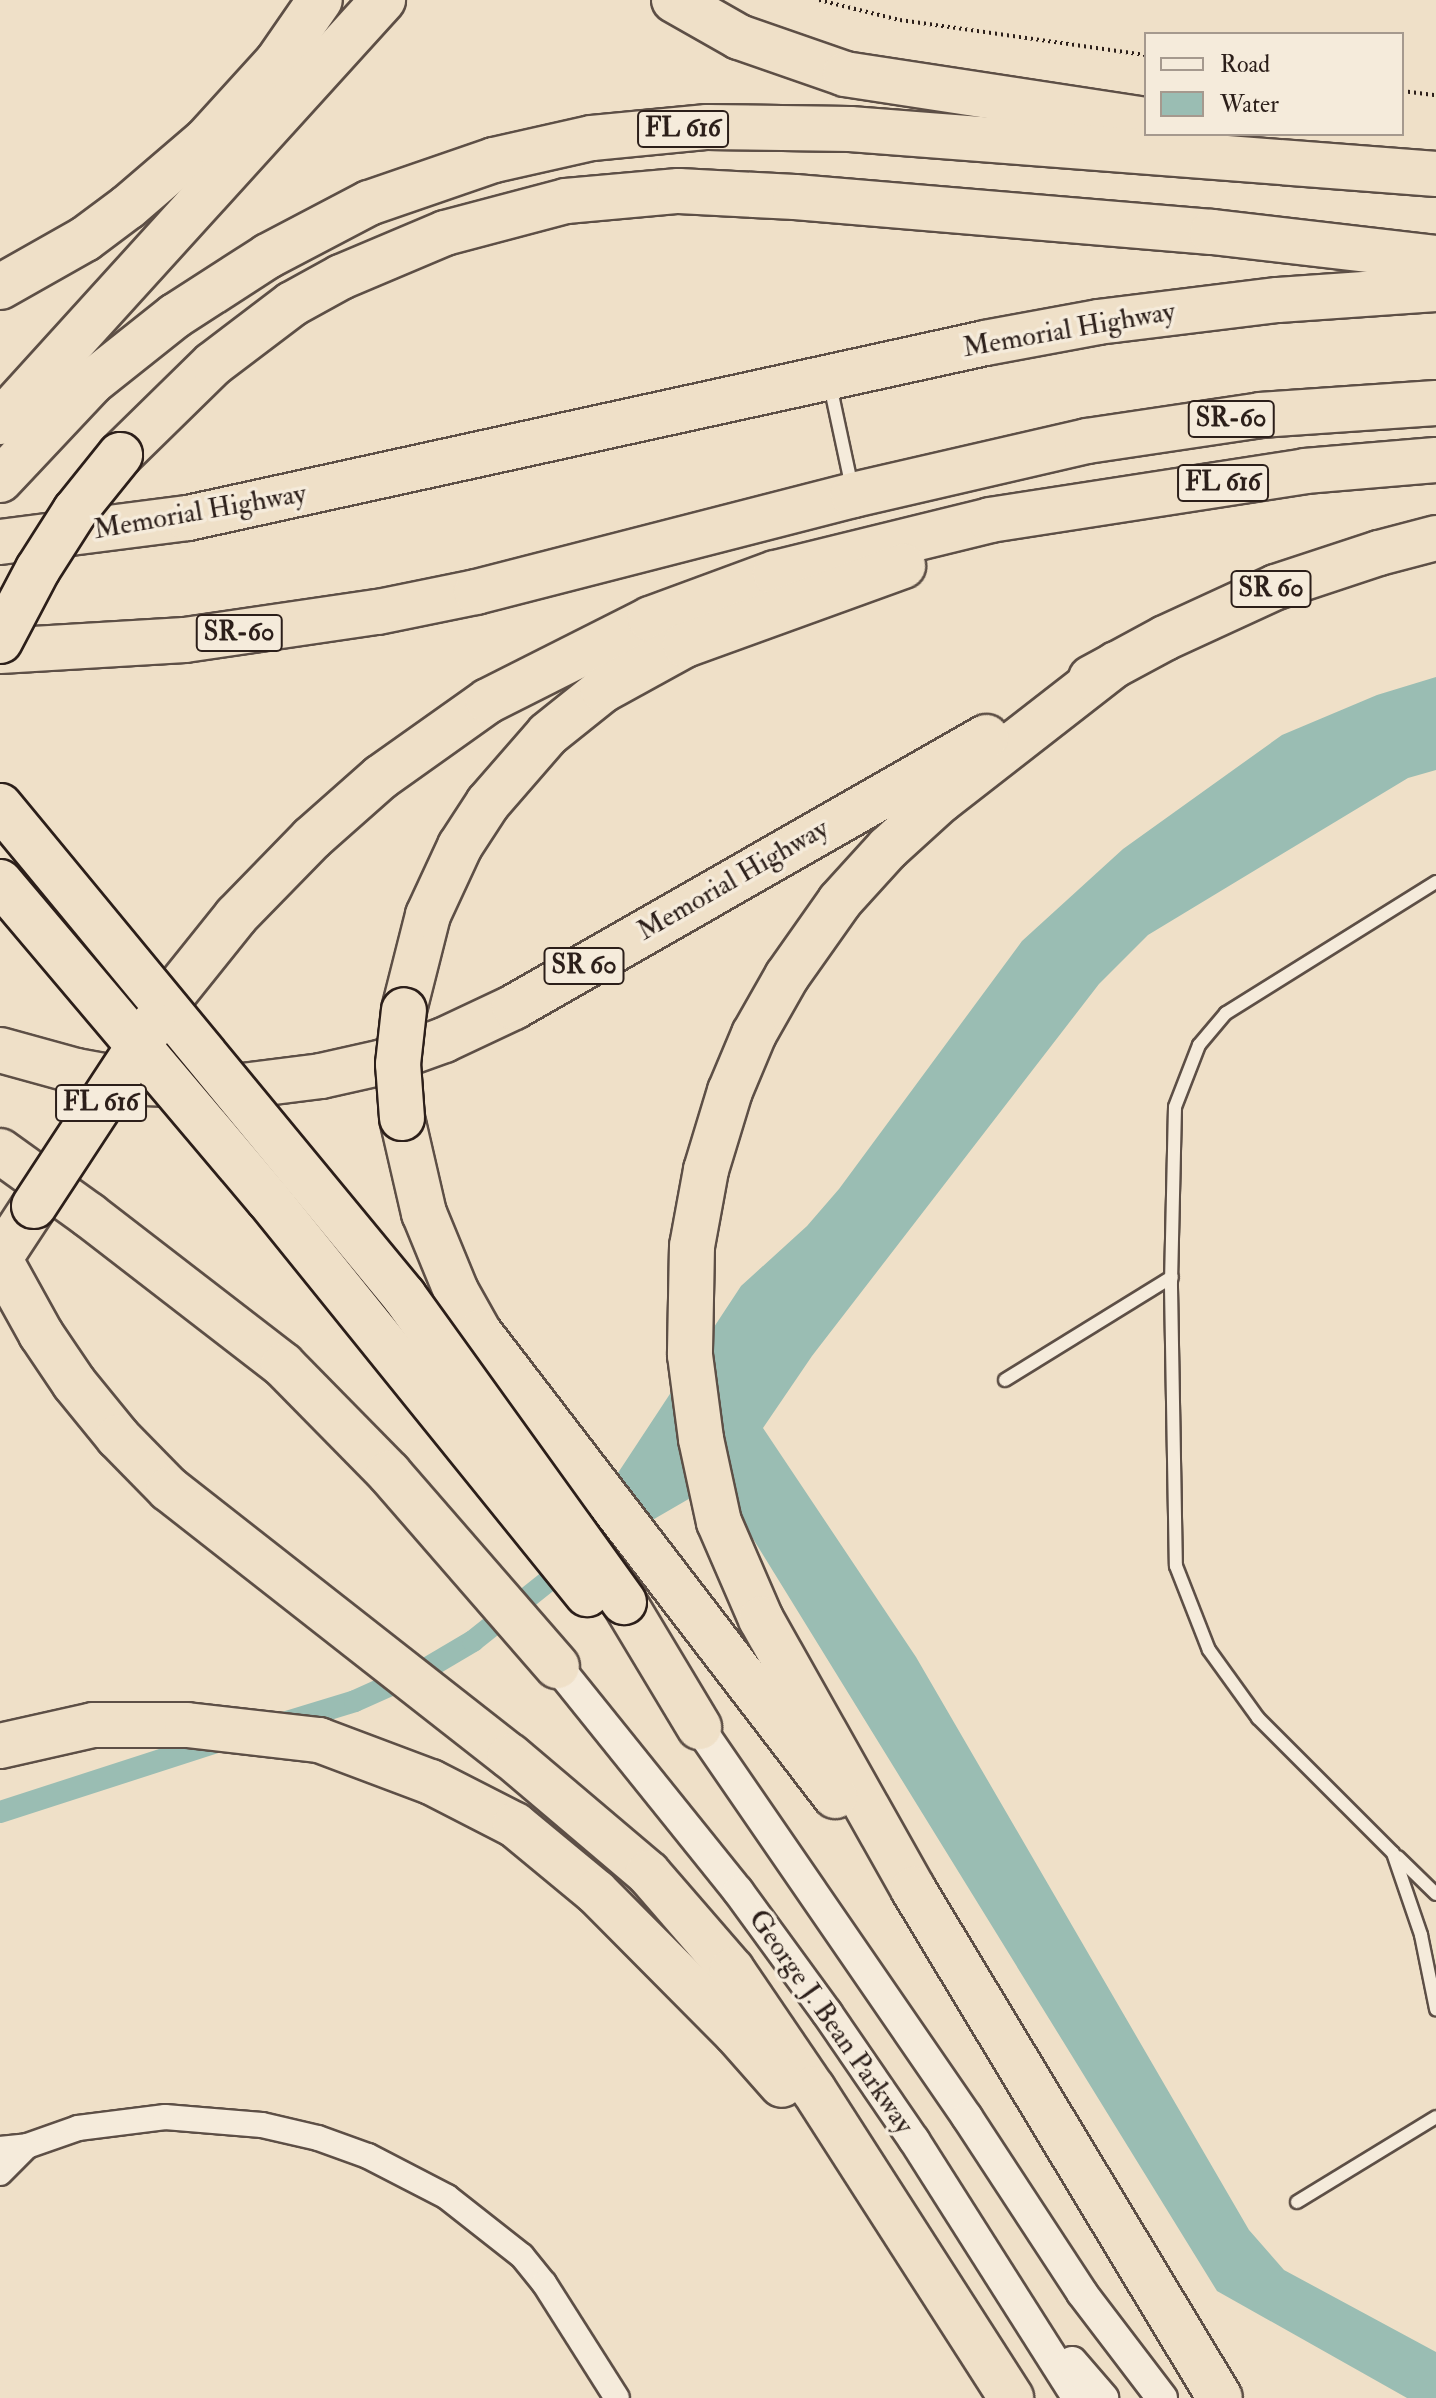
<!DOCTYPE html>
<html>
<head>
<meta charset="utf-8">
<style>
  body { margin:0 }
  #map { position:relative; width:1436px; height:2398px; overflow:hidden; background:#efe0c8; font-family:"IM FELL Double Pica",serif }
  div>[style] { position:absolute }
  .water>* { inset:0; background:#9abdb3 }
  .canal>* { height:22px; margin:-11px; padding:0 11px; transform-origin:11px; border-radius:11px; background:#9abdb3 }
  .path>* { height:4px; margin-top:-2px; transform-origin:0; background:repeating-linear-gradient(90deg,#2c1f1a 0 2px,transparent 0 6px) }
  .roads { filter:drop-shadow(2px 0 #5d4f46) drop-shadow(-2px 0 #5d4f46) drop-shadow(0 2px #5d4f46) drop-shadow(0 -2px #5d4f46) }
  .service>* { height:12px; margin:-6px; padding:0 6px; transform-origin:6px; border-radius:6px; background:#f5ebdb }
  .minor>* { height:24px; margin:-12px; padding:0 12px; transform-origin:12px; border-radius:12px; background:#f5ebdb }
  .tertiary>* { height:30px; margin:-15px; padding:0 15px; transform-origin:15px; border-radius:15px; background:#f5ebdb }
  .motorway>* { height:44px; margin:-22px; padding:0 22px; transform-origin:22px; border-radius:22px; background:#efe0c8 }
  .bridges { filter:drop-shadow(2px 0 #2c1f1a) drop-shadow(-2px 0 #2c1f1a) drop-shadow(0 2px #2c1f1a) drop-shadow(0 -2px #2c1f1a) }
  .motorway-bridge>* { height:44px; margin:-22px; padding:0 22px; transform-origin:22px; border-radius:22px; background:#efe0c8 }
  span { translate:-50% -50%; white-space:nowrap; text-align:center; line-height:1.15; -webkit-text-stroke:7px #f5ebdb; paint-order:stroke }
  .shield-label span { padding:2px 6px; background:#f5ebdb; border:2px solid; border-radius:6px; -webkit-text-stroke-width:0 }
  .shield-label { font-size:26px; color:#2c1f1a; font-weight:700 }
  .street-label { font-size:28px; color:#2c1f1a }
  .legend { position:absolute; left:1144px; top:32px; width:260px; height:104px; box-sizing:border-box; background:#f5ebdb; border:2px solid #a5998e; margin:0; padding:10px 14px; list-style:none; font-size:24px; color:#2c1f1a }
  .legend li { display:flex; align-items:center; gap:16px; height:40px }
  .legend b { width:40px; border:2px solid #a5998e }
</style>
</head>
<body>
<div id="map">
  <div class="water">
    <i style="clip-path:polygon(1436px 677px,1436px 770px,1408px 778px,1148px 935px,1099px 984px,812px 1356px,763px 1428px,916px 1657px,1249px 2230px,1284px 2270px,1436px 2352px,1436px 2398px,1407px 2398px,1217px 2291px,718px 1482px,630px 1533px,612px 1482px,741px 1286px,807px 1226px,839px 1189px,1022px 941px,1123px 849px,1282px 735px,1377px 695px)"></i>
  </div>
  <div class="canal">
    <i style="left:280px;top:1724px;width:78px;rotate:-17deg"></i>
    <i style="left:355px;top:1701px;width:76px;rotate:-24.2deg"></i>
    <i style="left:424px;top:1670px;width:57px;rotate:-30.6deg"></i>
    <i style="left:473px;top:1641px;width:127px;rotate:-38.6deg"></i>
    <i style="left:0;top:1812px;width:234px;rotate:-17.9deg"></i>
  </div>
  <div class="path">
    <i style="left:819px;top:0;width:83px;rotate:13.9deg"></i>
    <i style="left:900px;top:20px;width:248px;rotate:8.1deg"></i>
    <i style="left:1402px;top:91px;width:34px;rotate:7deg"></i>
  </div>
  <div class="roads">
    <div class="service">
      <i style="left:830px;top:385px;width:105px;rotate:77.9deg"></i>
      <i style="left:1436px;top:882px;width:248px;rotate:148deg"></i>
      <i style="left:1226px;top:1013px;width:42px;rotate:130.2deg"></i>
      <i style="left:1199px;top:1045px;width:66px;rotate:111.2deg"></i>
      <i style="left:1175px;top:1107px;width:180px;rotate:91.3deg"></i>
      <i style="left:1171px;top:1287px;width:279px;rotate:89deg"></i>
      <i style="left:1176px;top:1566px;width:90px;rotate:68.6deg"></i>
      <i style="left:1209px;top:1650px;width:84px;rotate:54.2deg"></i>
      <i style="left:1258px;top:1718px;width:191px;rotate:45deg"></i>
      <i style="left:1393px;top:1853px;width:87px;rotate:71.1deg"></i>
      <i style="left:1421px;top:1935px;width:76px;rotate:78.5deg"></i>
      <i style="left:1005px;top:1380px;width:196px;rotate:-31.7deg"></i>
      <i style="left:1398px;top:1857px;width:53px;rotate:44.2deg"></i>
      <i style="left:1297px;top:2202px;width:163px;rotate:-31.4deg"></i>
    </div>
    <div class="minor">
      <i style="left:0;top:2149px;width:27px;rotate:-6deg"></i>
      <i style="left:27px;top:2146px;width:54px;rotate:-19.4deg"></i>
      <i style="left:78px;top:2128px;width:88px;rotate:-7.2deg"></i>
      <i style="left:165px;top:2117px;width:97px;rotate:4.7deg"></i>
      <i style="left:262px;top:2125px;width:57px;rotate:13.1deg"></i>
      <i style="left:318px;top:2138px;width:53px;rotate:19.8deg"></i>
      <i style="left:368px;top:2156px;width:89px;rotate:27.4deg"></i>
      <i style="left:447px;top:2197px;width:95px;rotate:38.2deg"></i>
      <i style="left:522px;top:2256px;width:35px;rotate:51deg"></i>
      <i style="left:544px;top:2283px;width:136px;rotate:57.6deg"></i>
      <i style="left:0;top:2173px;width:38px;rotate:-45deg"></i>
    </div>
    <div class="tertiary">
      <i style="left:557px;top:1666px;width:289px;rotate:51.2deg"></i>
      <i style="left:738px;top:1891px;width:151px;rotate:53.9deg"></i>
      <i style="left:827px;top:2013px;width:154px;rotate:55.6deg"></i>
      <i style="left:914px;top:2140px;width:306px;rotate:57.6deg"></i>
      <i style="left:699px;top:1727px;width:473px;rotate:55.5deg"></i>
      <i style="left:967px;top:2117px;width:210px;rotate:56.8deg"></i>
      <i style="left:1082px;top:2293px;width:132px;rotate:52.7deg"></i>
      <i style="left:1072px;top:2362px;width:48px;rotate:49.3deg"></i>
    </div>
    <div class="motorway">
      <i style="left:674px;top:0;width:75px;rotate:29.6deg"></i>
      <i style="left:739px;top:37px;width:112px;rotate:19.2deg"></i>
      <i style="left:845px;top:74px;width:304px;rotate:8.7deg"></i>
      <i style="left:0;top:287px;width:98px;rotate:-29.5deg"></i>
      <i style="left:85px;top:239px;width:54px;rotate:-36.7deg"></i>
      <i style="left:128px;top:207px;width:103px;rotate:-40.7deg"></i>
      <i style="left:206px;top:140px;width:105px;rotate:-47.7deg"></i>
      <i style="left:277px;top:62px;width:75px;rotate:-55.3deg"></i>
      <i style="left:0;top:422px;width:570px;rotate:-47.77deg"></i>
      <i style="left:120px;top:455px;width:130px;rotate:-44.4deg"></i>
      <i style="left:213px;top:364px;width:99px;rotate:-37.2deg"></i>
      <i style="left:292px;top:304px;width:56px;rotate:-28.9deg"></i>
      <i style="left:341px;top:277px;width:113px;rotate:-22.9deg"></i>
      <i style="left:445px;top:233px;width:125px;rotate:-14.8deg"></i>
      <i style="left:566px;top:201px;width:113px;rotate:-5.1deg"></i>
      <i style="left:679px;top:191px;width:116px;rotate:3deg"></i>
      <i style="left:795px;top:197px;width:418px;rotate:4.8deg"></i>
      <i style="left:1212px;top:232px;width:226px;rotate:6.6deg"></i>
      <i style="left:0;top:480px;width:134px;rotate:-46.8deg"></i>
      <i style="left:92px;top:382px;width:106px;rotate:-38.5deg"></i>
      <i style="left:175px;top:316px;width:111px;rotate:-32.8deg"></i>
      <i style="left:268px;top:256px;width:114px;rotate:-27.7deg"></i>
      <i style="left:369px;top:203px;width:132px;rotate:-19deg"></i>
      <i style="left:494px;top:160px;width:100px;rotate:-12.7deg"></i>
      <i style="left:592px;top:138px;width:116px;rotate:-5.5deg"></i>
      <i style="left:707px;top:127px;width:143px;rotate:0.8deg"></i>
      <i style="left:850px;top:129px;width:588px;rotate:4.39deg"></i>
      <i style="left:0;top:542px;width:190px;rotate:-7.3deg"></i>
      <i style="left:188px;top:518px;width:816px;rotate:-12.38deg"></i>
      <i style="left:985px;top:343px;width:115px;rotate:-10.5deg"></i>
      <i style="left:1098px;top:322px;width:181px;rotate:-7deg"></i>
      <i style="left:1278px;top:300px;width:158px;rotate:-4deg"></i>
      <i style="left:0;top:651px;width:185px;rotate:-3.4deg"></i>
      <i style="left:185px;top:640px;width:195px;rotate:-8.3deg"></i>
      <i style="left:378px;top:612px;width:100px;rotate:-11.5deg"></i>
      <i style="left:476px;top:592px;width:389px;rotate:-14.4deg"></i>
      <i style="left:853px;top:495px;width:240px;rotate:-13deg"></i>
      <i style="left:1087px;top:441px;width:175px;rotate:-8.5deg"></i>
      <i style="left:1260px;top:415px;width:176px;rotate:-3.9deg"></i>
      <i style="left:1116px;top:664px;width:222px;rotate:142.1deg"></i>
      <i style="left:941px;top:800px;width:72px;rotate:137.8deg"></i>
      <i style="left:888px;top:848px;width:72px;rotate:132.2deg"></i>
      <i style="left:840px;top:901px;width:92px;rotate:125.2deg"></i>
      <i style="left:787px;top:976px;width:67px;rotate:119.6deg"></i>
      <i style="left:754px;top:1034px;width:62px;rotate:112.8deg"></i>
      <i style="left:730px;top:1091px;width:83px;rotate:106.9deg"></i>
      <i style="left:706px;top:1170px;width:77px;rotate:100.4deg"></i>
      <i style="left:692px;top:1246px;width:109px;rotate:91.1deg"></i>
      <i style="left:690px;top:1355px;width:85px;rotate:82.5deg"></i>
      <i style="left:701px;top:1439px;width:85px;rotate:77.8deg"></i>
      <i style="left:719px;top:1522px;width:106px;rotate:66.6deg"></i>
      <i style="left:761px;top:1619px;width:310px;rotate:60.6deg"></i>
      <i style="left:913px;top:1889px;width:594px;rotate:58.9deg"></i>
      <i style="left:1091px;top:678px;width:84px;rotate:-28.4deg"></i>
      <i style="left:1165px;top:638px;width:122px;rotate:-24.7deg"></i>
      <i style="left:1276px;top:587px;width:108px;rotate:-18.3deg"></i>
      <i style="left:1379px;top:553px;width:59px;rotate:-14.7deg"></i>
      <i style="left:168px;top:1001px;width:109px;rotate:-51.3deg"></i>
      <i style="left:236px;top:916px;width:109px;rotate:-45.7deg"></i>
      <i style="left:312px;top:838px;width:92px;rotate:-41.5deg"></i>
      <i style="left:381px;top:777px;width:131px;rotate:-35.4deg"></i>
      <i style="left:488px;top:701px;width:182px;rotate:-26.8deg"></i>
      <i style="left:650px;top:619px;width:133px;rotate:-20.2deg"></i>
      <i style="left:775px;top:573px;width:221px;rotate:-13.8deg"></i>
      <i style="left:990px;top:520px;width:319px;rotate:-8.8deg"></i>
      <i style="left:1305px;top:471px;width:131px;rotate:-4.8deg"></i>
      <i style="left:404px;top:1010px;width:98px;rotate:-75.8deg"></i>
      <i style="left:428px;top:915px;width:76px;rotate:-65.1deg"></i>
      <i style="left:460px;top:846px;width:51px;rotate:-56.9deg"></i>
      <i style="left:488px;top:803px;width:91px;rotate:-49deg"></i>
      <i style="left:548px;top:734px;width:70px;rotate:-38.7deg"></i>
      <i style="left:603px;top:690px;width:94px;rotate:-28.8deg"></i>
      <i style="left:685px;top:645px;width:232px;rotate:-19.9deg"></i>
      <i style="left:0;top:1050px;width:79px;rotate:15.4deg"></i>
      <i style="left:76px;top:1071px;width:68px;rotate:10.2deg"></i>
      <i style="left:143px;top:1083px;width:99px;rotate:1.7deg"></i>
      <i style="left:242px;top:1086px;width:80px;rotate:-7.2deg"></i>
      <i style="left:321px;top:1076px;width:64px;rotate:-12.7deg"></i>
      <i style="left:383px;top:1062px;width:65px;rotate:-19.8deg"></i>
      <i style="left:444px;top:1040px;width:77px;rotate:-25.2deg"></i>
      <i style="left:514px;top:1007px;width:544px;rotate:-29.77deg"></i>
      <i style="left:402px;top:1118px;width:98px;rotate:77deg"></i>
      <i style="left:424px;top:1213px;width:84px;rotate:67.7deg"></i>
      <i style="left:456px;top:1291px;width:47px;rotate:60.7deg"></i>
      <i style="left:479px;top:1332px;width:585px;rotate:52.5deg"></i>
      <i style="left:0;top:1151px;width:110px;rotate:35.7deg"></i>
      <i style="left:89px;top:1215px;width:245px;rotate:37.7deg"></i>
      <i style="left:283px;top:1365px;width:151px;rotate:45.5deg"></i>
      <i style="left:389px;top:1473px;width:256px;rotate:49deg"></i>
      <i style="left:0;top:1258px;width:62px;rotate:-56.8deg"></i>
      <i style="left:0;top:1260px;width:85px;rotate:61deg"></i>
      <i style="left:41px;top:1334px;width:59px;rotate:56deg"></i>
      <i style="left:74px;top:1383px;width:70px;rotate:50.8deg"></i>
      <i style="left:118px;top:1437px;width:73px;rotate:45.6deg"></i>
      <i style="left:169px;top:1489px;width:433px;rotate:38.1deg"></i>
      <i style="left:510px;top:1756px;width:181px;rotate:40.3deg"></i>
      <i style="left:648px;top:1873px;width:128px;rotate:49.1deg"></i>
      <i style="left:732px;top:1970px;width:144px;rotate:55.8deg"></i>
      <i style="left:813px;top:2089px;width:367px;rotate:57.3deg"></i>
      <i style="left:624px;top:1602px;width:146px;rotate:59deg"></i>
      <i style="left:0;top:1746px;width:95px;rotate:-12.7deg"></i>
      <i style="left:93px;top:1725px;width:94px"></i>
      <i style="left:187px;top:1725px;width:133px;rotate:6.5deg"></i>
      <i style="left:319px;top:1740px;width:120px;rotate:20.6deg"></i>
      <i style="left:431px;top:1782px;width:94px;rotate:27.1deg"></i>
      <i style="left:515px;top:1825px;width:105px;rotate:39.6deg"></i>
      <i style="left:596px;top:1892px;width:199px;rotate:45.2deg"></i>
      <i style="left:736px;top:2033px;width:69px;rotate:48.5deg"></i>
    </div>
  </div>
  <div class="bridges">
    <div class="motorway-bridge">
      <i style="left:0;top:641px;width:81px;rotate:-62.2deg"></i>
      <i style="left:38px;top:569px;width:69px;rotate:-57.5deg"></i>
      <i style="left:75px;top:511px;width:72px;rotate:-51.2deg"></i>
      <i style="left:0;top:806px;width:635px;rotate:50.49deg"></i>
      <i style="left:404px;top:1296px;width:377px;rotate:54.3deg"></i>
      <i style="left:0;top:882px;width:415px;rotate:49.8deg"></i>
      <i style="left:268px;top:1199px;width:508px;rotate:51.08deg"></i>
      <i style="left:402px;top:1118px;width:54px;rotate:-94.2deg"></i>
      <i style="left:398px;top:1064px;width:54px;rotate:-83.7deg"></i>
      <i style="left:34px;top:1206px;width:217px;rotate:-56.8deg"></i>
    </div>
  </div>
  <div class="shield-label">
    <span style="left:683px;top:129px">FL 616</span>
    <span style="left:1231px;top:419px">SR-60</span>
    <span style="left:1223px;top:483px">FL 616</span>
    <span style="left:1271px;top:589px">SR 60</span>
    <span style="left:239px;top:633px">SR-60</span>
    <span style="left:584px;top:966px">SR 60</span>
    <span style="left:101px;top:1103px">FL 616</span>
  </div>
  <div class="street-label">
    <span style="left:1069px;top:330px;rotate:-10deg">Memorial Highway</span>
    <span style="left:200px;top:512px;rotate:-10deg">Memorial Highway</span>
    <span style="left:733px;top:880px;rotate:-30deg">Memorial Highway</span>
    <span style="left:831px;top:2022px;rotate:55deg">George J. Bean Parkway</span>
  </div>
  <ul class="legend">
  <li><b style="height:10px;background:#f5ebdb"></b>Road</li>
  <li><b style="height:22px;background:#9abdb3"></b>Water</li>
  </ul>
</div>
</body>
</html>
